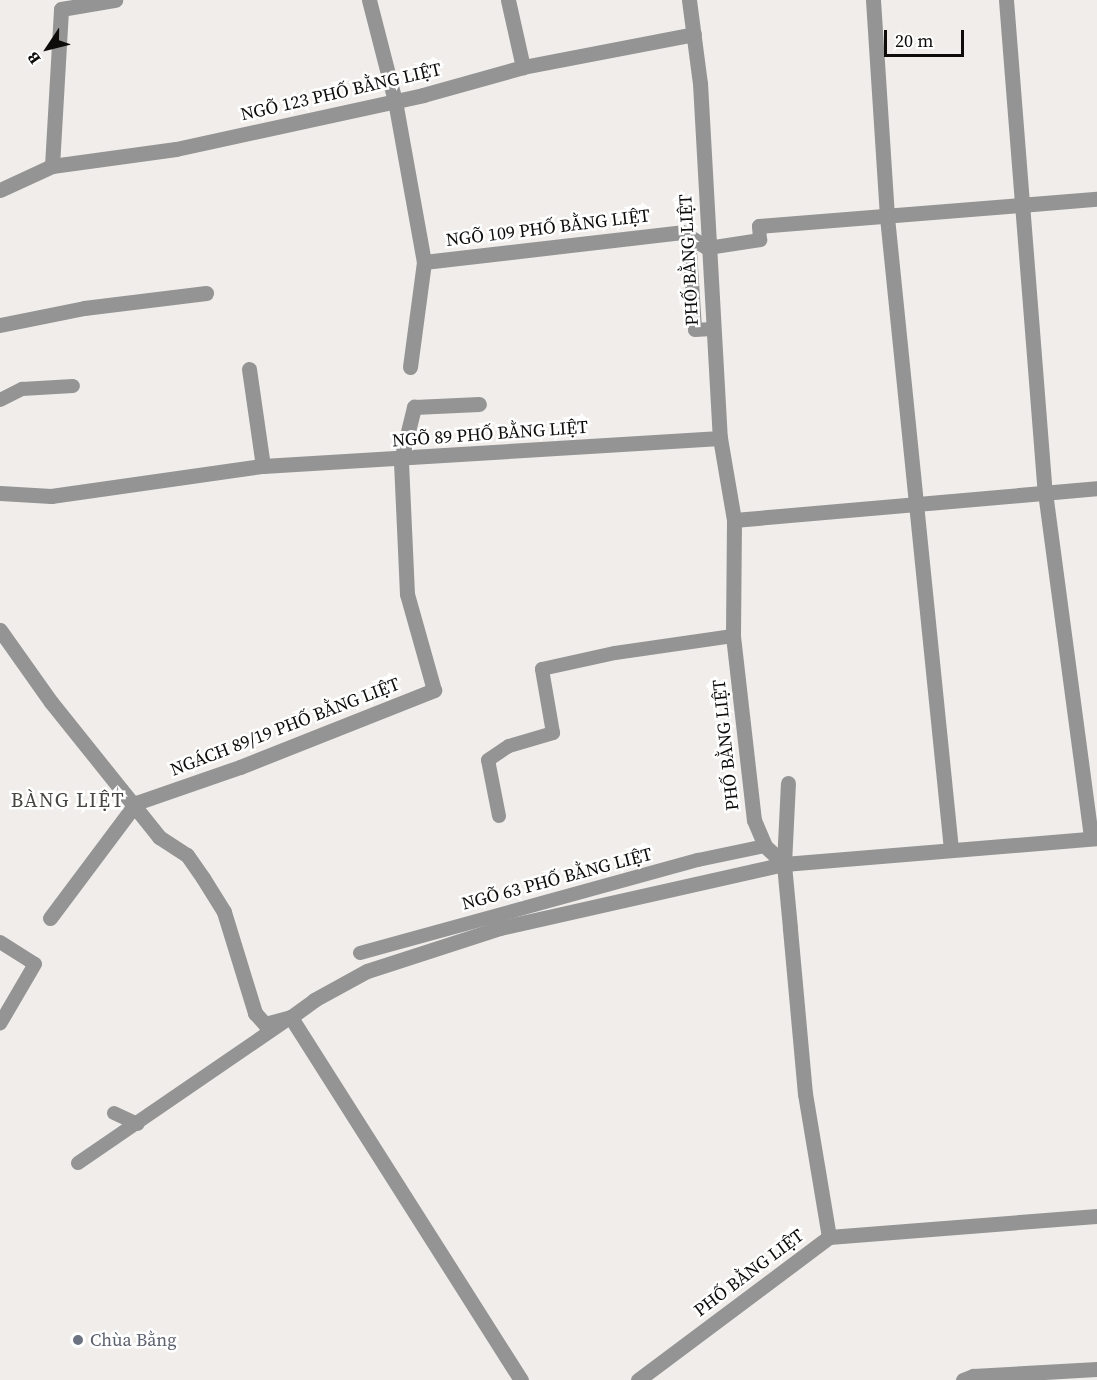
<!DOCTYPE html>
<html>
<head>
<meta charset="utf-8">
<style>
  body { margin:0 }
  #map { position:relative; width:1097px; height:1380px; overflow:hidden; background:#f0edea; font-family:"Source Serif 4",serif }
  div>[style] { position:absolute }
  .lane>* { height:14px; margin:-7px; padding:0 7px; transform-origin:7px; border-radius:7px; background:#949495 }
  .street>* { height:15px; margin:-7.5px; padding:0 7.5px; transform-origin:7.5px; border-radius:7.5px; background:#949495 }
  .dots>* { width:16px; height:16px; translate:-50% -50%; box-sizing:border-box; border:3px solid #fff; border-radius:50% }
  span { translate:-50% -50%; white-space:nowrap; text-align:center; line-height:1.15; -webkit-text-stroke:5px #fff; paint-order:stroke }
  .street-label { font-size:18px; color:#0d0c0b }
  .worship-label { font-size:18px; color:#5b616d }
  .left { translate:0 -50%; text-align:left }
  .neighbourhood-label { font-size:20px; color:#474542; letter-spacing:1.5px }
  .north { position:absolute; left:18px; top:18px; width:60px; height:60px; -webkit-text-stroke:4px #fff; paint-order:stroke; rotate:235deg; font-size:16px; font-weight:700; line-height:24px; text-align:center; color:#0d0c0b }
  .north::after { content:''; display:block; margin:auto; width:21px; height:27px; background:#0d0c0b; clip-path:polygon(50% 0,100% 100%,50% 72%,0 100%) }
  .scale { position:absolute; left:884px; top:30px; width:80px; height:27px; box-sizing:border-box; border:3px solid #0d0c0b; border-top:0; padding-left:8px; font-size:18px; line-height:21px; white-space:nowrap; color:#0d0c0b; -webkit-text-stroke:4px #fff; paint-order:stroke }
</style>
</head>
<body>
<div id="map">
  <div class="lane">
    <i style="left:689px;top:236px;width:94px;rotate:86.3deg"></i>
    <i style="left:695px;top:330px;width:17px;rotate:-3deg"></i>
    <i style="left:708px;top:248px;width:53px;rotate:-8.7deg"></i>
    <i style="left:760px;top:240px;width:14px;rotate:-94deg"></i>
    <i style="left:0;top:400px;width:25px;rotate:-27deg"></i>
    <i style="left:22px;top:389px;width:51px;rotate:-3.4deg"></i>
    <i style="left:499px;top:816px;width:57px;rotate:-101.1deg"></i>
    <i style="left:488px;top:760px;width:25px;rotate:-34deg"></i>
    <i style="left:509px;top:746px;width:46px;rotate:-16.5deg"></i>
    <i style="left:553px;top:733px;width:65px;rotate:-99.8deg"></i>
    <i style="left:542px;top:669px;width:75px;rotate:-12.4deg"></i>
    <i style="left:615px;top:653px;width:119px;rotate:-8.2deg"></i>
    <i style="left:0;top:942px;width:41px;rotate:32.2deg"></i>
    <i style="left:35px;top:964px;width:69px;rotate:120.3deg"></i>
    <i style="left:360px;top:953px;width:351px;rotate:-15.4deg"></i>
    <i style="left:698px;top:860px;width:68px;rotate:-11.8deg"></i>
    <i style="left:114px;top:1113px;width:26px;rotate:25deg"></i>
    <i style="left:78px;top:1163px;width:253px;rotate:-34.4deg"></i>
  </div>
  <div class="street">
    <i style="left:369px;top:0;width:104px;rotate:75.6deg"></i>
    <i style="left:395px;top:101px;width:164px;rotate:79.8deg"></i>
    <i style="left:424px;top:262px;width:106px;rotate:97.6deg"></i>
    <i style="left:508px;top:0;width:69px;rotate:77.4deg"></i>
    <i style="left:689px;top:0;width:84px;rotate:82.5deg"></i>
    <i style="left:700px;top:83px;width:356px;rotate:86.8deg"></i>
    <i style="left:720px;top:438px;width:83px;rotate:80.3deg"></i>
    <i style="left:734px;top:520px;width:116px;rotate:90.5deg"></i>
    <i style="left:733px;top:636px;width:185px;rotate:83.5deg"></i>
    <i style="left:754px;top:820px;width:28px;rotate:67deg"></i>
    <i style="left:765px;top:846px;width:26px;rotate:43deg"></i>
    <i style="left:873px;top:0;width:217px;rotate:86.3deg"></i>
    <i style="left:887px;top:217px;width:635px;rotate:84.22deg"></i>
    <i style="left:1006px;top:0;width:494px;rotate:85.5deg"></i>
    <i style="left:1045px;top:492px;width:349px;rotate:82.4deg"></i>
    <i style="left:52px;top:166px;width:157px;rotate:-86.7deg"></i>
    <i style="left:61px;top:9px;width:55px;rotate:-9.5deg"></i>
    <i style="left:0;top:190px;width:57px;rotate:-24.8deg"></i>
    <i style="left:52px;top:166px;width:125px;rotate:-7.8deg"></i>
    <i style="left:176px;top:149px;width:253px;rotate:-12.3deg"></i>
    <i style="left:423px;top:95px;width:104px;rotate:-15.6deg"></i>
    <i style="left:523px;top:67px;width:174px;rotate:-10.9deg"></i>
    <i style="left:759px;top:226px;width:339px;rotate:-4.6deg"></i>
    <i style="left:424px;top:262px;width:260px;rotate:-6.6deg"></i>
    <i style="left:682px;top:232px;width:31px;rotate:32deg"></i>
    <i style="left:0;top:325px;width:86px;rotate:-11.4deg"></i>
    <i style="left:84px;top:308px;width:123px;rotate:-7deg"></i>
    <i style="left:249px;top:369px;width:98px;rotate:81.8deg"></i>
    <i style="left:0;top:493px;width:51px;rotate:3.4deg"></i>
    <i style="left:51px;top:496px;width:214px;rotate:-8.1deg"></i>
    <i style="left:263px;top:466px;width:458px;rotate:-3.5deg"></i>
    <i style="left:734px;top:520px;width:364px;rotate:-5deg"></i>
    <i style="left:0;top:630px;width:88px;rotate:54.7deg"></i>
    <i style="left:51px;top:702px;width:173px;rotate:51.3deg"></i>
    <i style="left:159px;top:837px;width:33px;rotate:33deg"></i>
    <i style="left:187px;top:855px;width:28px;rotate:55deg"></i>
    <i style="left:203px;top:878px;width:40px;rotate:58deg"></i>
    <i style="left:224px;top:912px;width:106px;rotate:72.9deg"></i>
    <i style="left:255px;top:1013px;width:15px;rotate:48deg"></i>
    <i style="left:265px;top:1024px;width:27px;rotate:-15deg"></i>
    <i style="left:136px;top:803px;width:110px;rotate:-19.1deg"></i>
    <i style="left:240px;top:767px;width:209px;rotate:-21.6deg"></i>
    <i style="left:434px;top:690px;width:100px;rotate:-105.7deg"></i>
    <i style="left:407px;top:594px;width:134px;rotate:-92.6deg"></i>
    <i style="left:401px;top:460px;width:55px;rotate:-76.2deg"></i>
    <i style="left:414px;top:407px;width:65px;rotate:-2.6deg"></i>
    <i style="left:50px;top:918px;width:144px;rotate:-53.2deg"></i>
    <i style="left:829px;top:1237px;width:269px;rotate:-4.5deg"></i>
    <i style="left:521px;top:1380px;width:430px;rotate:-122.4deg"></i>
    <i style="left:291px;top:1017px;width:29px;rotate:-36deg"></i>
    <i style="left:314px;top:1000px;width:60px;rotate:-28.7deg"></i>
    <i style="left:367px;top:971px;width:140px;rotate:-17.9deg"></i>
    <i style="left:500px;top:928px;width:291px;rotate:-12.7deg"></i>
    <i style="left:784px;top:864px;width:314px;rotate:-4.7deg"></i>
    <i style="left:638px;top:1380px;width:239px;rotate:-36.8deg"></i>
    <i style="left:829px;top:1237px;width:145px;rotate:-99.5deg"></i>
    <i style="left:805px;top:1094px;width:167px;rotate:-95.2deg"></i>
    <i style="left:790px;top:928px;width:64px;rotate:-95.4deg"></i>
    <i style="left:784px;top:864px;width:81px;rotate:-87.2deg"></i>
    <i style="left:963px;top:1380px;width:11px;rotate:-22deg"></i>
    <i style="left:973px;top:1376px;width:124px;rotate:-3.2deg"></i>
  </div>
  <div class="dots">
    <i style="left:78px;top:1340px;background:#6b7280"></i>
  </div>
  <div class="street-label">
    <span style="left:341px;top:92px;rotate:-13deg">NGÕ 123 PHỐ BẰNG LIỆT</span>
    <span style="left:548px;top:228px;rotate:-7deg">NGÕ 109 PHỐ BẰNG LIỆT</span>
    <span style="left:689px;top:260px;rotate:-93deg">PHỐ BẰNG LIỆT</span>
    <span style="left:490px;top:434px;rotate:-4deg">NGÕ 89 PHỐ BẰNG LIỆT</span>
    <span style="left:285px;top:727px;rotate:-21deg">NGÁCH 89/19 PHỐ BẰNG LIỆT</span>
    <span style="left:726px;top:745px;rotate:-96deg">PHỐ BẰNG LIỆT</span>
    <span style="left:557px;top:879px;rotate:-15deg">NGÕ 63 PHỐ BẰNG LIỆT</span>
    <span style="left:749px;top:1273px;rotate:-37deg">PHỐ BẰNG LIỆT</span>
  </div>
  <div class="worship-label">
    <span class="left" style="left:90px;top:1340px">Chùa Bằng</span>
  </div>
  <div class="neighbourhood-label">
    <span style="left:68px;top:800px">BÀNG LIỆT</span>
  </div>
  <div class="north">B</div>
  <div class="scale">20 m</div>
</div>
</body>
</html>
